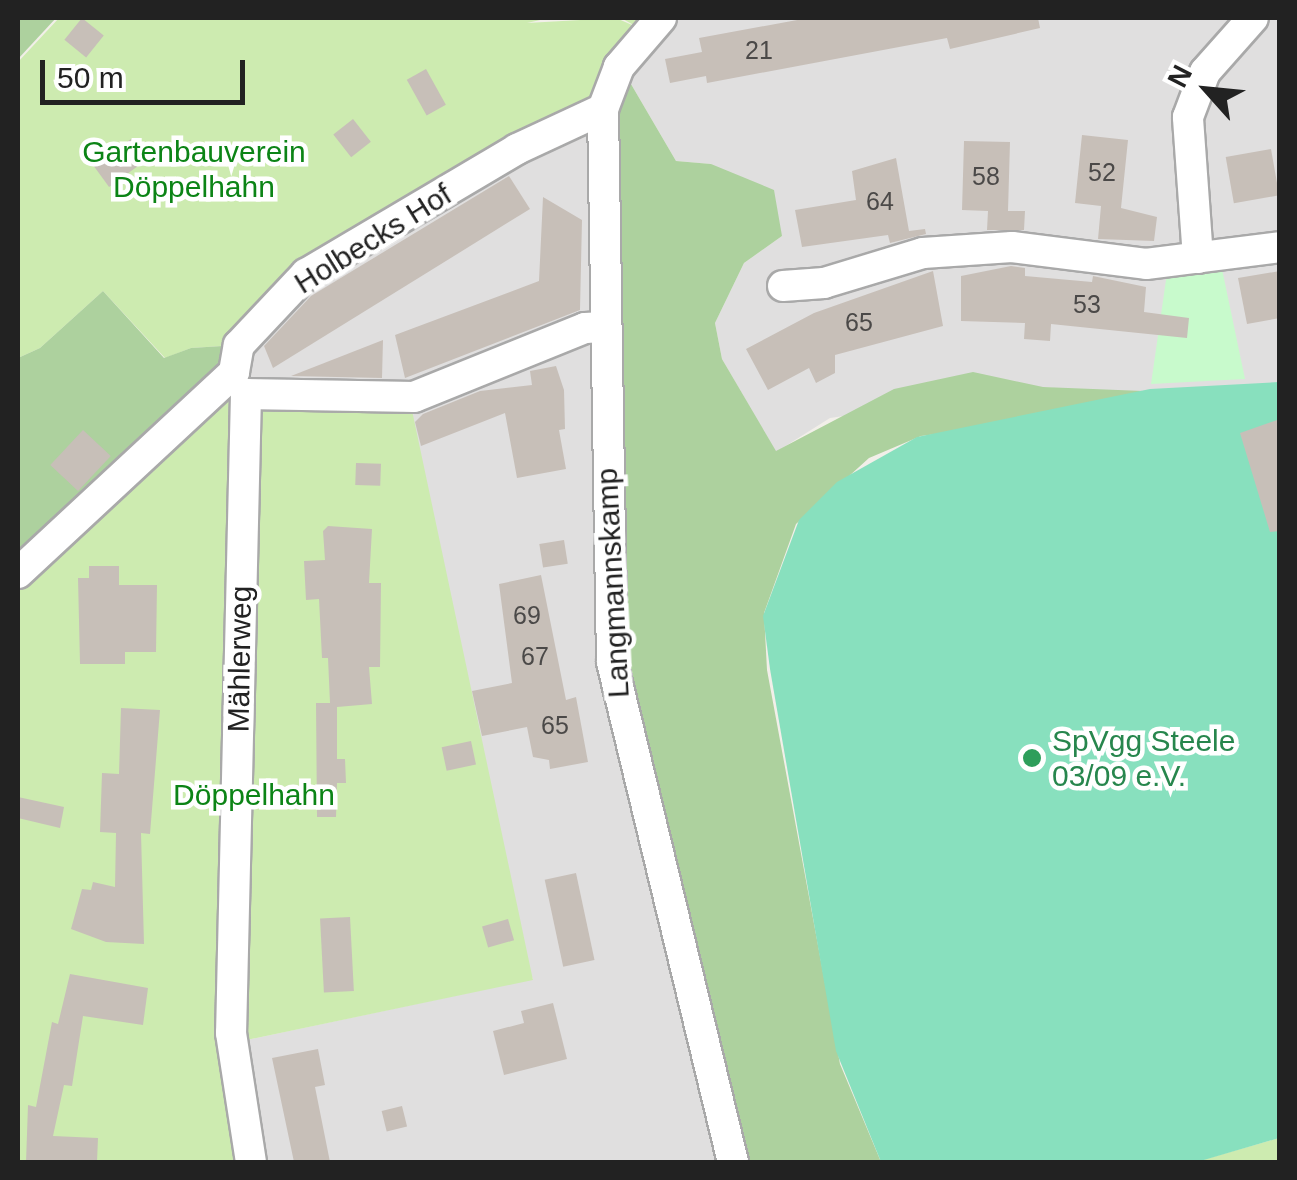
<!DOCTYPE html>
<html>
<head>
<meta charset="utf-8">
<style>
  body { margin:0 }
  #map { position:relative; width:1297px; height:1180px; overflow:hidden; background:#f2efe9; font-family:Helvetica,sans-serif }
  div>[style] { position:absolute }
  .residential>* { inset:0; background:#e0dfdf }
  .grass>* { inset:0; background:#cdebb0 }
  .forest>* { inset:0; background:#add19e }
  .park>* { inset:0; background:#c8facc }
  .pitch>* { inset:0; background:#88e0be }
  .building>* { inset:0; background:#c7bfb8; transform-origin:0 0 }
  .roads { filter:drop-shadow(2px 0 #a9a9a9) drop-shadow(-2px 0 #a9a9a9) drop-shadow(0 2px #a9a9a9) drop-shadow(0 -2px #a9a9a9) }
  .street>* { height:30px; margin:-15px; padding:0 15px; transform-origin:15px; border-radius:15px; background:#fff }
  .dots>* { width:28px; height:28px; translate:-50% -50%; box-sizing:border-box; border:5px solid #fff; border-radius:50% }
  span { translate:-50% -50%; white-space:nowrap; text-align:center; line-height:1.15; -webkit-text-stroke:9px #fff; paint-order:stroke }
  .number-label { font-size:25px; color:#4b4948 }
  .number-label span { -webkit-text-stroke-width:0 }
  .park-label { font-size:30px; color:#0c8416 }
  .street-label { font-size:30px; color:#222 }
  .leisure-label { font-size:30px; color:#27864d }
  .left { translate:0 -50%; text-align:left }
  .frame { position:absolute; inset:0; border:20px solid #222; pointer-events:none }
  .north { position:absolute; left:1157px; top:40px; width:100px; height:100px; -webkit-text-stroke:8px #fff; paint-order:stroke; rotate:297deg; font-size:28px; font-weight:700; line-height:40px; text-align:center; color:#222 }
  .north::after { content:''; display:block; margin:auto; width:35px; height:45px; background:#222; clip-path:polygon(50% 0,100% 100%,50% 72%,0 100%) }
  .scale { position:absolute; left:40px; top:60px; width:205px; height:45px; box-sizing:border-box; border:5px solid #222; border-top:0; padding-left:12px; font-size:30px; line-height:35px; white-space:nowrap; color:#222; -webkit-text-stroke:8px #fff; paint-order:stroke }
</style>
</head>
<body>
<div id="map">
  <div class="residential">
    <i style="clip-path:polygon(661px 18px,1279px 18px,1279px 383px,1111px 393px,1043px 387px,830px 418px,776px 452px,722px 359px,715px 323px,744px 263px,782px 236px,711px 164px,676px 161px,621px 67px)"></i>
    <i style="clip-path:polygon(601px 111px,731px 1162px,255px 1162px,233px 1043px,533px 979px,235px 371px,265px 313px)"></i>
  </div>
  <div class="grass">
    <i style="clip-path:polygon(59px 18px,549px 18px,527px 23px,616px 18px,639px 28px,621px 18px,661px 18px,602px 109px,306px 274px,238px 345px,191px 348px,165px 358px,103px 291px,40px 348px,18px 358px,18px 62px)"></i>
    <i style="clip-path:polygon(234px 372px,246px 394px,410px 401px,533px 980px,232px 1043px,250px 1162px,18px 1162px,18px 574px)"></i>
    <i style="clip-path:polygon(1279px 1138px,1279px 1162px,1195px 1162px)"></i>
  </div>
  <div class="forest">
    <i style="clip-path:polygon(18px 18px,56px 18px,18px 59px)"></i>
    <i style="clip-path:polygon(621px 67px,676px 161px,711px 164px,774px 190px,782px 236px,744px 263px,715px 323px,722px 359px,776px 451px,894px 389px,973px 372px,1043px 387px,1143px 391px,992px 427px,921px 436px,869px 458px,796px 524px,764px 613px,767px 670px,840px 1064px,881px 1162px,736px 1162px,616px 701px,603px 167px)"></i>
    <i style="clip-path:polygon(103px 291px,164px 358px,191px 348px,238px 345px,234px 371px,18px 571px,18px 358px,40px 348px)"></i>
  </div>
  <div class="park">
    <i style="clip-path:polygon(1222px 269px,1245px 379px,1151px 384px,1167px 273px)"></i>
  </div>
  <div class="pitch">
    <i style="clip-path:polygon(1279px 382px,1279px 1138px,1197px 1162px,881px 1162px,836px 1051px,770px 669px,763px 616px,799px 520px,837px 482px,917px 437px,1150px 389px)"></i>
  </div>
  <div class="building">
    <i style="left:82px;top:18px;width:28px;height:28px;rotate:39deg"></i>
    <i style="clip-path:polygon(808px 18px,1038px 18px,1040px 28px,950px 49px,947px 38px,707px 83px,706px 76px,670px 83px,665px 59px,702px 52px,699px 38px)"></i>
    <i style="left:426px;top:69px;width:41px;height:22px;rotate:61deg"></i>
    <i style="left:353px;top:119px;width:29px;height:25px;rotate:52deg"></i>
    <i style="clip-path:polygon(1082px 135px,1128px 140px,1121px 208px,1157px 217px,1154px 241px,1098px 239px,1101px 206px,1075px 203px)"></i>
    <i style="left:131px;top:139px;width:26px;height:46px;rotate:54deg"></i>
    <i style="clip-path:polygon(964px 141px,1010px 142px,1008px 211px,1025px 211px,1024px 230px,987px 230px,988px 211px,962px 210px)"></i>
    <i style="left:1271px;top:149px;width:47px;height:46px;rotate:80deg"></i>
    <i style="clip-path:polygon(896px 158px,909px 231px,925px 229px,926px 234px,890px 243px,888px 235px,802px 247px,795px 210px,856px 200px,852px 171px)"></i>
    <i style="clip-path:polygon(509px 176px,530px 209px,273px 368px,264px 346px,311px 296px)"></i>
    <i style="clip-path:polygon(543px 197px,582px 220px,580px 310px,405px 378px,395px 335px,539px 281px)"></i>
    <i style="clip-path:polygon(1011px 266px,1025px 268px,1025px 276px,1092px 282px,1093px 276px,1146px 287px,1144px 312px,1189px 318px,1187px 338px,1051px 324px,1050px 341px,1024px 339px,1025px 323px,961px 321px,961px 276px)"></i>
    <i style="clip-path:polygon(933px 271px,943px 326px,835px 355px,835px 373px,816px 383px,809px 368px,768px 390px,746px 349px,814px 313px)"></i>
    <i style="clip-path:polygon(1280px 271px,1280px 318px,1247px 324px,1238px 278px)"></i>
    <i style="clip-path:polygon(383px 340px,382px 378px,291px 376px)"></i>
    <i style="clip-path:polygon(556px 366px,564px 390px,565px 429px,559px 430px,566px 469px,517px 478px,505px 413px,421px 446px,415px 422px,423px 414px,480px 391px,532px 385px,530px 371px)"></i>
    <i style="clip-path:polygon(1280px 419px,1280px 531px,1270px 532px,1240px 433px)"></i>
    <i style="left:83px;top:430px;width:38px;height:48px;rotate:43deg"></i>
    <i style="left:356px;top:463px;width:25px;height:22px;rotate:2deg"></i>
    <i style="clip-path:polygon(328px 526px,372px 529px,369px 583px,381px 583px,380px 667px,369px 667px,372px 704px,337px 707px,337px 759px,345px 759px,346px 783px,337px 783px,336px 817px,317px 817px,316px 703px,330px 703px,328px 658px,322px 658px,319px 599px,306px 600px,304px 561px,325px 560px,323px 531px)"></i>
    <i style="left:564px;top:540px;width:24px;height:25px;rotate:81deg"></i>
    <i style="clip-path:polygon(89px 566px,119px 566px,119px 585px,157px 585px,156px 652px,125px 652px,125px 664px,80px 664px,78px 578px,89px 578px)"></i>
    <i style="clip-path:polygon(541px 575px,566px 700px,576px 697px,588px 762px,550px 769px,549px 760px,533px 757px,527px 727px,482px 736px,472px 691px,512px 683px,499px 584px)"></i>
    <i style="clip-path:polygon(121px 708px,160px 710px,150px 834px,141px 833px,144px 944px,106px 942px,71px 929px,82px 889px,91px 890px,93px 882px,115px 887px,116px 833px,100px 832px,102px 773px,119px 774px)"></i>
    <i style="left:471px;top:741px;width:24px;height:30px;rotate:78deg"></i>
    <i style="clip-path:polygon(18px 797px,64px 807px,60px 828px,18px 818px)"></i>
    <i style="left:576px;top:873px;width:89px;height:32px;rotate:78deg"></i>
    <i style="left:350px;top:917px;width:74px;height:30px;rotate:87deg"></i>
    <i style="left:508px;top:919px;width:22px;height:27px;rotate:74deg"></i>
    <i style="clip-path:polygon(70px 974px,148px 988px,143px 1025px,83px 1016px,72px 1086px,64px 1085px,53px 1136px,98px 1138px,97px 1162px,26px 1162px,28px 1105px,36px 1107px,52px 1022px,58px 1024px)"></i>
    <i style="clip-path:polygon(553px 1003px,567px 1059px,504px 1075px,493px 1031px,524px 1023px,521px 1011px)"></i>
    <i style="clip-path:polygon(318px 1049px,325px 1085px,315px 1087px,330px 1162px,294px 1162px,272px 1058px)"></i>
    <i style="left:402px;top:1106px;width:21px;height:21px;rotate:76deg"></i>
  </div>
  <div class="roads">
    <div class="street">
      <i style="left:661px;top:18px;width:65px;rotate:130.6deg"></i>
      <i style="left:619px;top:67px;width:45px;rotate:110.9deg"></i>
      <i style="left:603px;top:109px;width:553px;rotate:89.07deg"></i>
      <i style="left:612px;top:662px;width:514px;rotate:76.4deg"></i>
      <i style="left:1198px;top:258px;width:141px;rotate:-94.1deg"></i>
      <i style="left:1188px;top:117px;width:48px;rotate:-69.3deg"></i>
      <i style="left:1205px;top:72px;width:72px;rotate:-48.4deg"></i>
      <i style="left:783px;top:286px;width:41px;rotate:-4.2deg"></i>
      <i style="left:824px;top:283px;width:103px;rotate:-16.9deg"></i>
      <i style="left:923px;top:253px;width:89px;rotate:-3.9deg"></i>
      <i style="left:1012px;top:247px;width:135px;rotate:7.2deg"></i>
      <i style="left:1146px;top:264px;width:135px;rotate:-7.2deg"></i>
      <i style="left:246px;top:394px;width:639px;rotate:91.34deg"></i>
      <i style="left:231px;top:1033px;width:131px;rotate:81.2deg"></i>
      <i style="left:246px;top:394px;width:168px;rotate:1deg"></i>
      <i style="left:414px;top:397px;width:184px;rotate:-22deg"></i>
      <i style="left:585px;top:328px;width:19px;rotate:-3deg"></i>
      <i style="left:18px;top:573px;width:295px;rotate:-42.9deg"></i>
      <i style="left:234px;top:372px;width:27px;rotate:-80deg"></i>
      <i style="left:239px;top:345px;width:98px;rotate:-46.7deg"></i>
      <i style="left:306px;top:274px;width:245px;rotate:-30.6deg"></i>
      <i style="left:517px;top:149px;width:95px;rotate:-24.9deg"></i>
    </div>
  </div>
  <div class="dots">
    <i style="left:1032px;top:758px;background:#2e9e5b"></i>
  </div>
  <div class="number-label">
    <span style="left:759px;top:50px">21</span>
    <span style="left:1102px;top:172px">52</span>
    <span style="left:986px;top:176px">58</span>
    <span style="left:880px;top:201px">64</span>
    <span style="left:1087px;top:304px">53</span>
    <span style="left:859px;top:322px">65</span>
    <span style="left:527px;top:615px">69</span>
    <span style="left:535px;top:656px">67</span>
    <span style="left:555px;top:725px">65</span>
  </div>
  <div class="park-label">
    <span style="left:194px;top:169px">Gartenbauverein<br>Döppelhahn</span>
    <span style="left:254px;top:795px">Döppelhahn</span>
  </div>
  <div class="street-label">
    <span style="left:373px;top:239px;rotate:-32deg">Holbecks Hof</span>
    <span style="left:613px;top:583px;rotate:-93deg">Langmannskamp</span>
    <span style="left:240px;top:659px;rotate:-89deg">Mählerweg</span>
  </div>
  <div class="leisure-label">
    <span class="left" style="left:1052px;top:758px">SpVgg Steele<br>03/09 e.V.</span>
  </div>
  <div class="frame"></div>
  <div class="north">N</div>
  <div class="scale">50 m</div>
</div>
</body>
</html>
